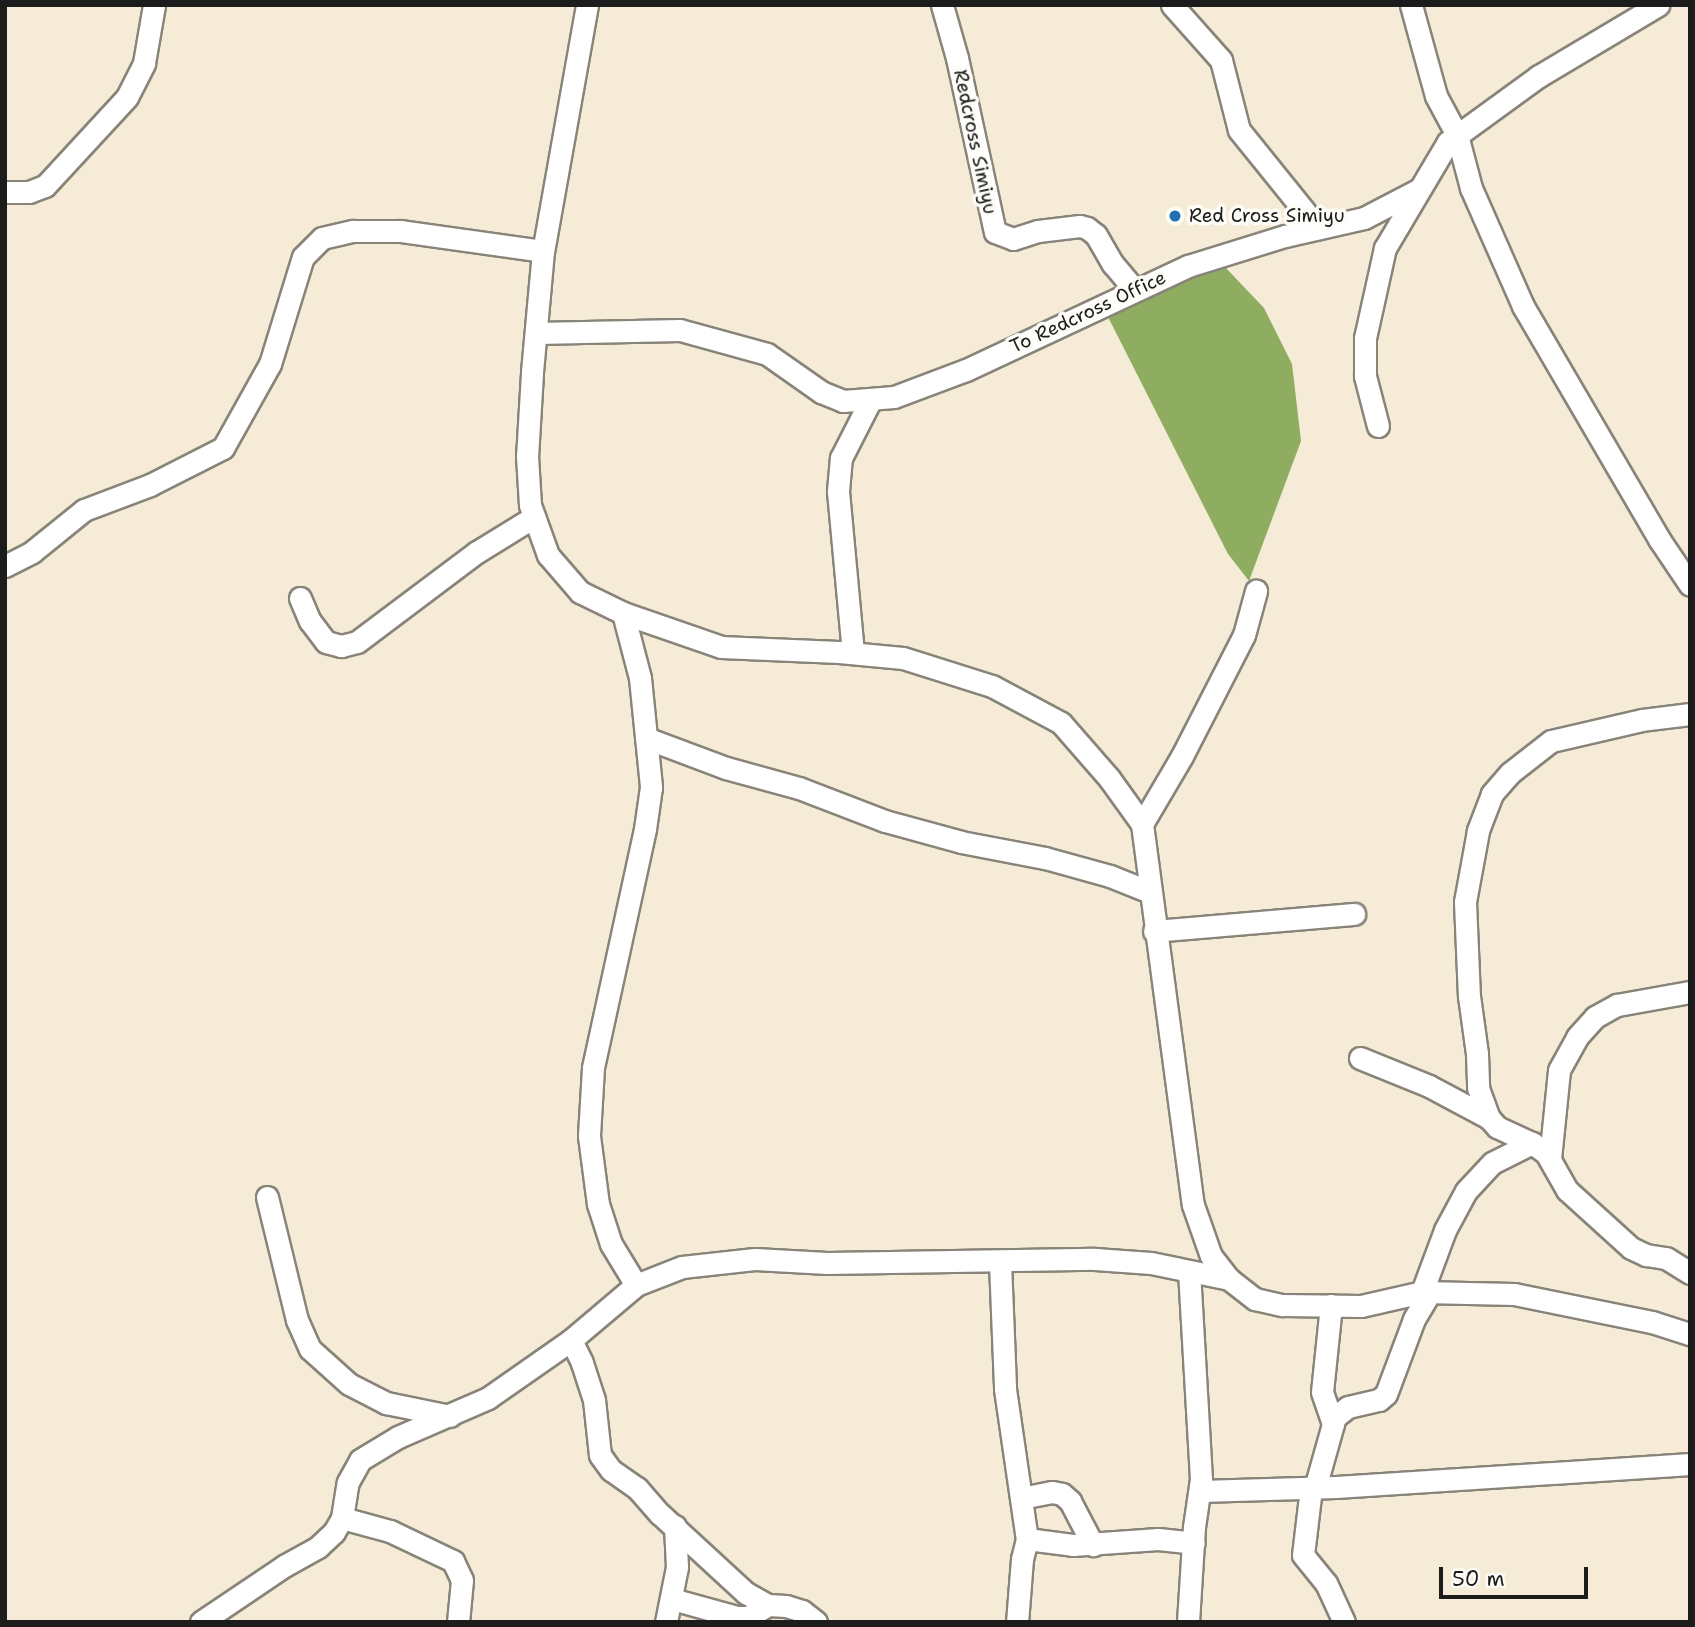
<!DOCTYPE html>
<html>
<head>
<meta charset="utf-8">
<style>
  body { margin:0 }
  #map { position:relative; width:1695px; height:1627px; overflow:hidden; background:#f5ebd6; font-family:"Shantell Sans",sans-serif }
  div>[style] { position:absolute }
  .forest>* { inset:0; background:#8ead60 }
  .roads { filter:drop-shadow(2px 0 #888479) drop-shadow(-2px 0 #888479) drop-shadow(0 2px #888479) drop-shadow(0 -2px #888479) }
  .street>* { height:21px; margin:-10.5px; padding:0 10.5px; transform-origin:10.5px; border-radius:10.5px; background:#fff }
  .dots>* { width:19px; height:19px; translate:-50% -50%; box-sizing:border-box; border:4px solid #fdfcf7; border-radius:50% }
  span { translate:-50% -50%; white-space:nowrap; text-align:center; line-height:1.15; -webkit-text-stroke:7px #fdfcf7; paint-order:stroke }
  .street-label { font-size:19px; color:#1c1c1c }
  .poi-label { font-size:19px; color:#1c1c1c }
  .left { translate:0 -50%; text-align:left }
  .frame { position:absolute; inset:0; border:7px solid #1c1c1c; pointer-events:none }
  .scale { position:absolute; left:1439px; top:1567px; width:149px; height:32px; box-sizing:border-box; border:4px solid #1c1c1c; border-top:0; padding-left:9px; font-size:21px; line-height:24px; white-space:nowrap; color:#1c1c1c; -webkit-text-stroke:5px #fdfcf7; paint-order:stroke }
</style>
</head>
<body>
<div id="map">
  <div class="forest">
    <i style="clip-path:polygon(1224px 266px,1264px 308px,1292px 364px,1301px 441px,1249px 581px,1228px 554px,1103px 307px)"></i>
  </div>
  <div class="roads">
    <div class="street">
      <i style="left:587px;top:5px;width:250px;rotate:100.1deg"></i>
      <i style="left:543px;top:251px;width:122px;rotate:95.2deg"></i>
      <i style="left:532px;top:373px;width:83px;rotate:93.4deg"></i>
      <i style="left:527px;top:456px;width:49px;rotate:86.5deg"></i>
      <i style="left:530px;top:505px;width:53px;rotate:70.2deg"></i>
      <i style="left:548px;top:555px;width:49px;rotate:49.1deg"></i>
      <i style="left:580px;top:592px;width:48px;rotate:26deg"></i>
      <i style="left:623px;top:613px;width:104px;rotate:19.1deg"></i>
      <i style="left:721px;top:647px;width:118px;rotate:2.4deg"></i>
      <i style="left:839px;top:652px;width:64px;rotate:5.4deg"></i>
      <i style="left:903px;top:658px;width:93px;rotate:17.5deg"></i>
      <i style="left:992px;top:686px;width:78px;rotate:28.2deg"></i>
      <i style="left:1061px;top:723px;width:73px;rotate:48.9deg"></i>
      <i style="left:1109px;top:778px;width:57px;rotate:54.3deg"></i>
      <i style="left:1142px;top:824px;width:384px;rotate:82.4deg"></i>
      <i style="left:1193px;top:1205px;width:54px;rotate:70.6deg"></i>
      <i style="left:1211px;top:1256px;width:29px;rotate:52deg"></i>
      <i style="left:1229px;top:1279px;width:33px;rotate:38deg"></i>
      <i style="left:1255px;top:1299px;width:28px;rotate:13deg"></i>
      <i style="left:1282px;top:1305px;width:79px;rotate:0.7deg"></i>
      <i style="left:1361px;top:1306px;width:63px;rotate:-12.9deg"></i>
      <i style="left:1422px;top:1292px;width:92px;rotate:1.2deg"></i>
      <i style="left:1514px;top:1294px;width:141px;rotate:11.5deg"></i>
      <i style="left:1652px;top:1322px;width:40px;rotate:18deg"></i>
      <i style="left:942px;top:5px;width:55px;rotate:74.2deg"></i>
      <i style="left:957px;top:58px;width:178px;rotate:77.7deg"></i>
      <i style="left:995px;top:232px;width:19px;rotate:21deg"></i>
      <i style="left:1013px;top:239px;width:26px;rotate:-18deg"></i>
      <i style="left:1038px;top:231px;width:42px;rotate:-6.8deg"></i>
      <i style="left:1080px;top:226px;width:7px;rotate:16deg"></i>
      <i style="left:1087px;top:228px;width:11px;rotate:38deg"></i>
      <i style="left:1096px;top:235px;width:34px;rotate:60deg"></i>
      <i style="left:1113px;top:264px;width:33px;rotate:50deg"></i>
      <i style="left:1172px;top:5px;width:74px;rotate:48.3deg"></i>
      <i style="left:1221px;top:60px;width:72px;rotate:75.6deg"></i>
      <i style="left:1239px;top:130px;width:126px;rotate:51.1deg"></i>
      <i style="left:1411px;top:5px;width:94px;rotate:74.6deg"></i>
      <i style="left:1436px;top:96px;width:44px;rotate:61.7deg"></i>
      <i style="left:1457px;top:135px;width:55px;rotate:75.2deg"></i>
      <i style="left:1471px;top:188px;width:129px;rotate:66.2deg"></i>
      <i style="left:1523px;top:306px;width:270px;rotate:59.7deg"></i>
      <i style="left:1659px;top:539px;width:55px;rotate:56deg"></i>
      <i style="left:5px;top:192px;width:24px"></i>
      <i style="left:29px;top:192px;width:17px;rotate:-21deg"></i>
      <i style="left:45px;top:186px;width:121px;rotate:-47.3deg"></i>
      <i style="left:127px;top:97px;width:38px;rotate:-63deg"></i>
      <i style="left:144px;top:63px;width:59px;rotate:-80.2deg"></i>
      <i style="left:536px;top:333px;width:144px;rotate:-1.2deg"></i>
      <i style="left:680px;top:330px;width:90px;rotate:15.4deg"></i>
      <i style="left:767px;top:354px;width:66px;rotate:35.1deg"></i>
      <i style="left:821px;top:392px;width:24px;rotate:22deg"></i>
      <i style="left:843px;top:401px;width:51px;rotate:-4.5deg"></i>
      <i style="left:894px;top:397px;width:77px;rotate:-20.6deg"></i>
      <i style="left:966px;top:370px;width:245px;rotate:-25.1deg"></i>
      <i style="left:1188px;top:266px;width:102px;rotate:-17.2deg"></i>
      <i style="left:1285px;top:236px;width:81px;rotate:-12.8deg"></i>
      <i style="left:1364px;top:218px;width:61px;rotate:-27.4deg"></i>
      <i style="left:1378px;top:426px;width:52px;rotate:-104.6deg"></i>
      <i style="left:1365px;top:376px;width:38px;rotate:-90deg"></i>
      <i style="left:1365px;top:338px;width:92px;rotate:-77.5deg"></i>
      <i style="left:1385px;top:248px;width:123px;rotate:-59.3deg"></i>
      <i style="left:1448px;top:142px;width:112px;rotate:-36deg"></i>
      <i style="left:1539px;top:76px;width:139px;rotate:-30.8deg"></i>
      <i style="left:5px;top:566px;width:30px;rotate:-27deg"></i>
      <i style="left:32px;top:552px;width:67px;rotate:-38.9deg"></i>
      <i style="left:84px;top:510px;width:71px;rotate:-20.7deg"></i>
      <i style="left:150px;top:485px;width:82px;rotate:-26.9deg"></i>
      <i style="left:223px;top:448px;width:96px;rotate:-60.8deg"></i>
      <i style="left:270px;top:364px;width:112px;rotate:-72.9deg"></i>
      <i style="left:303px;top:257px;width:27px;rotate:-45deg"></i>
      <i style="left:322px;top:238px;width:32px;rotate:-13deg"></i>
      <i style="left:353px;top:231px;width:48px"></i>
      <i style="left:401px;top:231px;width:143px;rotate:8deg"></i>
      <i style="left:300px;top:598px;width:25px;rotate:67deg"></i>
      <i style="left:310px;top:621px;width:26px;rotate:53deg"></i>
      <i style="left:326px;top:642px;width:16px;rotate:15deg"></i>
      <i style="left:341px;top:646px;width:16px;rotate:-14deg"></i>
      <i style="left:357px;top:642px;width:150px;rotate:-36.9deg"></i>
      <i style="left:477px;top:552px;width:67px;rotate:-31.6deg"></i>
      <i style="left:623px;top:613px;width:67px;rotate:75.3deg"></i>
      <i style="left:640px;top:678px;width:110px;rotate:84.2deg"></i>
      <i style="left:651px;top:787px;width:42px;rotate:98.1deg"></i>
      <i style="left:645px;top:829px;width:245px;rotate:102.3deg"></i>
      <i style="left:593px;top:1068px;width:68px;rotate:93.4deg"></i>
      <i style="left:589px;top:1136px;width:69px;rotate:82.5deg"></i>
      <i style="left:598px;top:1204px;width:42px;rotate:72deg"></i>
      <i style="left:611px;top:1244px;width:48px;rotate:58.6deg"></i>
      <i style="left:853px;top:653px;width:163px;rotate:-95.3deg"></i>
      <i style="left:838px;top:491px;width:33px;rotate:-85deg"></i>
      <i style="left:841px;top:458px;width:66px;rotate:-63deg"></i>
      <i style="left:1690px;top:714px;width:48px;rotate:172.9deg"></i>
      <i style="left:1642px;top:720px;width:93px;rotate:167deg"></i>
      <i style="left:1551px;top:741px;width:52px;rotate:142deg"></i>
      <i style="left:1510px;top:773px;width:28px;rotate:131deg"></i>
      <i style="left:1492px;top:794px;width:40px;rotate:111deg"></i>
      <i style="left:1478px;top:831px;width:72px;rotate:100.4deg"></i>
      <i style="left:1465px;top:902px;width:94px;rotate:87.6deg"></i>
      <i style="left:1469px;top:996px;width:59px;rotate:82.1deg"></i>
      <i style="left:1477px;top:1054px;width:34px;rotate:88deg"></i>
      <i style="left:1478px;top:1088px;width:32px;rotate:70deg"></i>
      <i style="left:1489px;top:1118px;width:12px;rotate:48deg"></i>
      <i style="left:1497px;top:1127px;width:38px;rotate:25deg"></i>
      <i style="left:1532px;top:1143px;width:17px;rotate:36deg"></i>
      <i style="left:1546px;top:1153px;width:43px;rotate:60.4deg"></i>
      <i style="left:1567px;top:1190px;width:86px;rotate:42.2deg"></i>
      <i style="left:1631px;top:1248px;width:17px;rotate:25deg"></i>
      <i style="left:1646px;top:1255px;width:20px;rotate:9deg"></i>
      <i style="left:1666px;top:1258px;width:28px;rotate:32deg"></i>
      <i style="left:646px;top:738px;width:85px;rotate:20.6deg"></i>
      <i style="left:726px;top:768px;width:76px;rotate:15.3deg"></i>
      <i style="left:799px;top:788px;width:92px;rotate:21deg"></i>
      <i style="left:885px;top:821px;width:79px;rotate:15.4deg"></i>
      <i style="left:961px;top:842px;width:86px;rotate:10.8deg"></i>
      <i style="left:1045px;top:858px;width:67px;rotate:15.5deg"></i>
      <i style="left:1110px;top:876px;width:43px;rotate:21.8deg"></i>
      <i style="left:1142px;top:824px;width:79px;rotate:-59.5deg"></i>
      <i style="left:1182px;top:756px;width:136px;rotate:-62.9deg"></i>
      <i style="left:1244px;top:635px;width:46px;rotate:-74.7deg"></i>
      <i style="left:1154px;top:931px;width:201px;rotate:-4.9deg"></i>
      <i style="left:1360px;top:1058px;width:74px;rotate:22.1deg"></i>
      <i style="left:1429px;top:1086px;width:68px;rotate:28.1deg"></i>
      <i style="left:1550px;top:1159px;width:89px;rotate:-84.2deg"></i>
      <i style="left:1559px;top:1070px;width:38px;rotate:-61deg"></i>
      <i style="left:1577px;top:1037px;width:27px;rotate:-48deg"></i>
      <i style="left:1595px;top:1017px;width:25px;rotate:-29deg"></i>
      <i style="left:1617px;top:1005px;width:74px;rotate:-10.1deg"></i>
      <i style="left:267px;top:1197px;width:127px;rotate:76.3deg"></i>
      <i style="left:297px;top:1320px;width:32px;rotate:66deg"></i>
      <i style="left:310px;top:1349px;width:52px;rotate:41.9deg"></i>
      <i style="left:349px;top:1384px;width:42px;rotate:27.2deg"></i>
      <i style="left:386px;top:1403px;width:65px;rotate:11.5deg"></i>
      <i style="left:1000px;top:1262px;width:127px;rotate:87.7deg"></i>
      <i style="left:1005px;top:1389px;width:152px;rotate:81.7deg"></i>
      <i style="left:1027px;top:1539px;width:21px;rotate:104deg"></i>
      <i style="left:1022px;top:1559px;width:63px;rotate:94.5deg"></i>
      <i style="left:1422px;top:1292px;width:66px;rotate:-69.6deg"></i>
      <i style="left:1445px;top:1230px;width:44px;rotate:-61.7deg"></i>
      <i style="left:1466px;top:1191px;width:38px;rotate:-47deg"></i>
      <i style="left:1492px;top:1163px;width:45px;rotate:-26.6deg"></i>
      <i style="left:1331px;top:1305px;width:87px;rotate:95.9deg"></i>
      <i style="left:1322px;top:1392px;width:34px;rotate:71deg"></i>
      <i style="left:571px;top:1340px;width:25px;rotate:64deg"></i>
      <i style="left:582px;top:1363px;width:39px;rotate:72deg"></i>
      <i style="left:594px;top:1400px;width:55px;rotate:83.8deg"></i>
      <i style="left:600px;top:1455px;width:19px;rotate:54deg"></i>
      <i style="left:611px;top:1470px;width:32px;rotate:35deg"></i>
      <i style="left:637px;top:1488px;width:35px;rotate:49deg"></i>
      <i style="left:660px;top:1514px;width:117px;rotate:42.6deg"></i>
      <i style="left:746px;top:1593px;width:25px;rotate:29deg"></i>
      <i style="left:768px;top:1605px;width:18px;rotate:3deg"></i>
      <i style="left:786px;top:1606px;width:17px;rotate:17deg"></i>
      <i style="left:802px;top:1611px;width:18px;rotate:38deg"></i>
      <i style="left:1311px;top:1488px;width:67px;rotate:96.8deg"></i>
      <i style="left:1303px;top:1555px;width:36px;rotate:51deg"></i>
      <i style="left:1326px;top:1583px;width:43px;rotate:65.2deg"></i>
      <i style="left:1315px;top:1488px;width:74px;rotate:-74.3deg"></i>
      <i style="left:1335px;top:1417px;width:16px;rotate:-38deg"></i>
      <i style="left:1348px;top:1407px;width:32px;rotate:-13deg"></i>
      <i style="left:1379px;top:1400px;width:9px;rotate:-41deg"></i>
      <i style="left:1386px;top:1394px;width:80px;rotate:-69.5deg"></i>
      <i style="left:1414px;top:1319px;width:31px;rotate:-59deg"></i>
      <i style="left:1200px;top:1491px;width:136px;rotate:-1.7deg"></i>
      <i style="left:1336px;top:1487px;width:355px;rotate:-3.7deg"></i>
      <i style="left:1021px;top:1498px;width:32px;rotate:-11deg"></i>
      <i style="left:1052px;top:1492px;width:10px;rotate:11deg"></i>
      <i style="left:1062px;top:1494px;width:11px;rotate:41deg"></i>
      <i style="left:1070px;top:1501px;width:50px;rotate:62.4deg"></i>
      <i style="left:342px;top:1518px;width:50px;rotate:15.2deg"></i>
      <i style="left:390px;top:1531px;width:70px;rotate:25.5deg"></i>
      <i style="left:453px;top:1561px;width:21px;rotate:65deg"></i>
      <i style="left:462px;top:1580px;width:42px;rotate:95.4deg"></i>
      <i style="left:1027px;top:1539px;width:46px;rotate:7.4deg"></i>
      <i style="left:1073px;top:1545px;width:85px;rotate:-4deg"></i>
      <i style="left:1158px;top:1539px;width:36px;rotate:6deg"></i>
      <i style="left:672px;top:1599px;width:67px;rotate:15.5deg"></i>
      <i style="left:737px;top:1617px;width:11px"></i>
      <i style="left:748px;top:1617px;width:23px;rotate:-31deg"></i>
      <i style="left:201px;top:1622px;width:100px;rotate:-34deg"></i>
      <i style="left:284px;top:1566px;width:39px;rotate:-29deg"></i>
      <i style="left:318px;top:1547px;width:22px;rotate:-43deg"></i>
      <i style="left:334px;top:1532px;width:16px;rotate:-60deg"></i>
      <i style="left:342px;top:1518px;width:36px;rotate:-81deg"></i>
      <i style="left:348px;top:1482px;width:25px;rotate:-61deg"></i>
      <i style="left:360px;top:1460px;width:44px;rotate:-31.2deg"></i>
      <i style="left:398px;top:1437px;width:98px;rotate:-23.4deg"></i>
      <i style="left:488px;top:1398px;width:101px;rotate:-34.9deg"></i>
      <i style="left:571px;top:1340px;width:85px;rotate:-40.2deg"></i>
      <i style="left:636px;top:1285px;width:49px;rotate:-21.4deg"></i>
      <i style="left:682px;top:1267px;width:73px;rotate:-6.3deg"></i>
      <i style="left:755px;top:1259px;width:72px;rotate:3.2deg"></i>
      <i style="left:827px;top:1263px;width:268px;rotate:-0.9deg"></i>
      <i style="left:1095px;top:1259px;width:56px;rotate:4.1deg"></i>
      <i style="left:1151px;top:1263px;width:80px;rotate:11.6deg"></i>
      <i style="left:666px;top:1622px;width:56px;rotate:-78.7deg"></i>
      <i style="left:677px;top:1567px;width:41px;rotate:-92.8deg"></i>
      <i style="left:1188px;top:1622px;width:95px;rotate:-86.4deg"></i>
      <i style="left:1194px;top:1527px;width:49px;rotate:-81.7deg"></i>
      <i style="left:1201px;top:1479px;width:208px;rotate:-93.3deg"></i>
    </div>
  </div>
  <div class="dots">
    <i style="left:1175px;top:216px;background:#1f6fb2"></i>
  </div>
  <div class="street-label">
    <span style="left:975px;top:142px;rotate:78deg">Redcross Simiyu</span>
    <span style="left:1088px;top:312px;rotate:-25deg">To Redcross Office</span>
  </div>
  <div class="poi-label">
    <span class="left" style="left:1189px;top:216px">Red Cross Simiyu</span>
  </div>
  <div class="frame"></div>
  <div class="scale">50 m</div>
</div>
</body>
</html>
